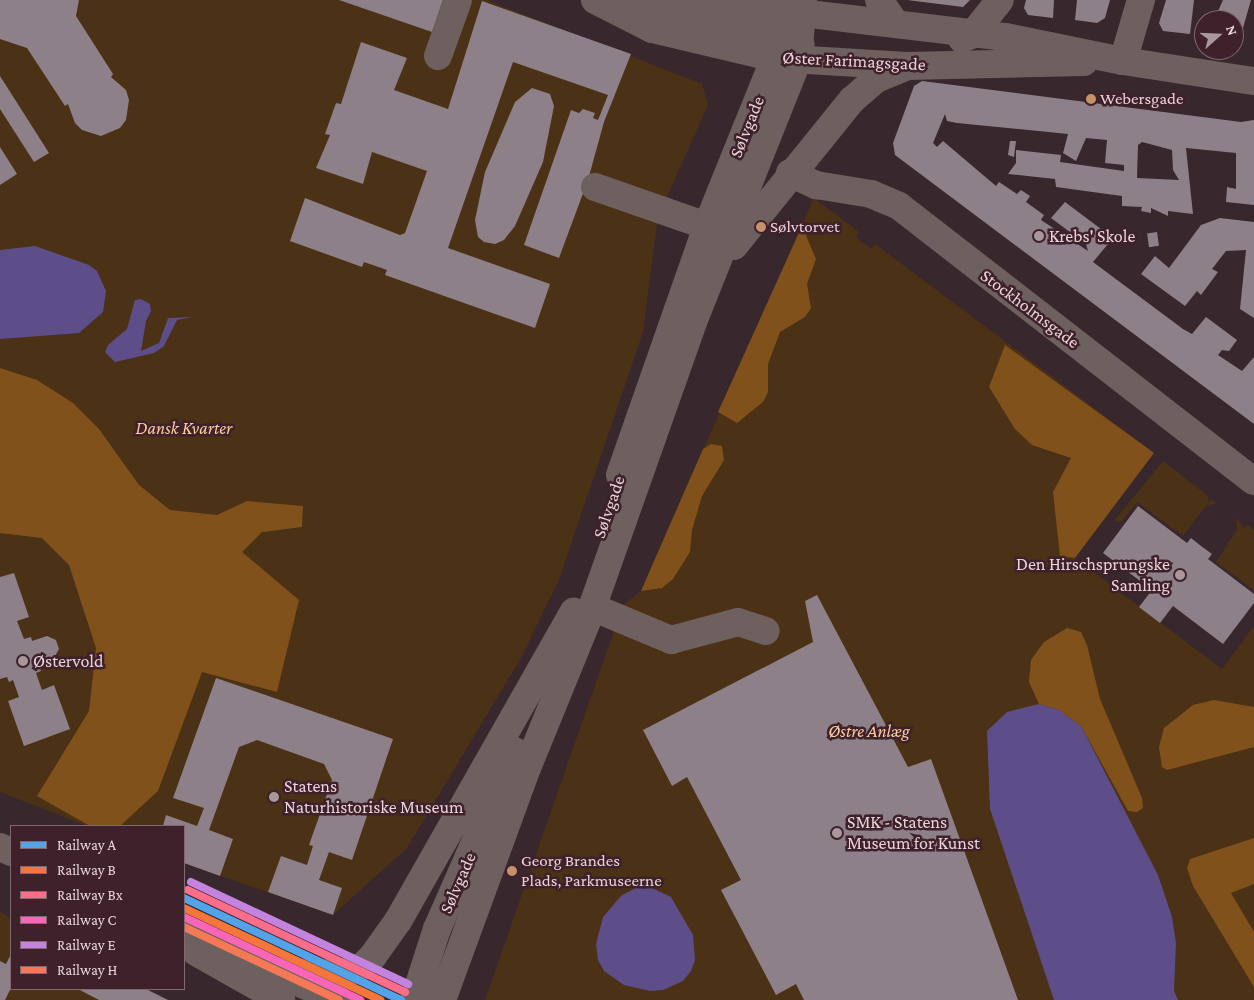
<!DOCTYPE html>
<html>
<head>
<meta charset="utf-8">
<style>
  body { margin:0 }
  #map { position:relative; width:1254px; height:1000px; overflow:hidden; background:#38272d; font-family:"Crimson Pro",serif }
  div>[style] { position:absolute }
  .green>* { inset:0; background:#4b3115 }
  .forest>* { inset:0; background:#81511c }
  .water>* { inset:0; background:#5d4e89 }
  .building>* { inset:0; background:#8d8088; transform-origin:0 0 }
  .minor>* { height:28px; margin:-14px; padding:0 14px; transform-origin:14px; border-radius:14px; background:#6d605e }
  .rail-1>* { height:8px; margin:-4px; padding:0 4px; transform-origin:4px; border-radius:4px; background:#53a3e8 }
  .rail-2>* { height:8px; margin:-4px; padding:0 4px; transform-origin:4px; border-radius:4px; background:#f5763a }
  .rail-3>* { height:8px; margin:-4px; padding:0 4px; transform-origin:4px; border-radius:4px; background:#fb6d88 }
  .rail-4>* { height:8px; margin:-4px; padding:0 4px; transform-origin:4px; border-radius:4px; background:#fa66b7 }
  .rail-5>* { height:8px; margin:-4px; padding:0 4px; transform-origin:4px; border-radius:4px; background:#c483df }
  .rail-6>* { height:8px; margin:-4px; padding:0 4px; transform-origin:4px; border-radius:4px; background:#f57955 }
  .dots>* { width:14px; height:14px; translate:-50% -50%; box-sizing:border-box; border:2px solid #3e212a; border-radius:50% }
  span { translate:-50% -50%; white-space:nowrap; text-align:center; line-height:1.15; -webkit-text-stroke:5px #3e212a; paint-order:stroke }
  .bus-label { font-size:17px; color:#e7d3d8 }
  .left { translate:0 -50%; text-align:left }
  .street-label { font-size:18px; color:#e7d3d8 }
  .poi-label { font-size:18px; color:#e7d3d8 }
  .right { translate:-100% -50%; text-align:right }
  .park-label { font-size:18px; color:#fbcd9f; font-style:italic }
  .legend { position:absolute; left:10px; top:825px; width:175px; height:165px; box-sizing:border-box; background:#3e212a; border:1px solid #826870; margin:0; padding:6px 9px; list-style:none; font-size:15px; color:#e7d3d8 }
  .legend li { display:flex; align-items:center; gap:10px; height:25px }
  .legend b { width:25px; border:1px solid #826870 }
  .north { position:absolute; left:1194px; top:10px; width:50px; height:50px; box-sizing:border-box; background:#3e212a; border:1px solid #826870; border-radius:50%; rotate:70deg; font-size:14px; font-weight:700; line-height:20px; text-align:center; color:#e7d3d8 }
  .north::after { content:''; display:block; margin:auto; width:18px; height:22px; background:#aa979c; clip-path:polygon(50% 0,100% 100%,50% 72%,0 100%) }
</style>
</head>
<body>
<div id="map">
  <div class="green">
    <i style="clip-path:polygon(0 0,487px 0,702px 84px,708px 105px,658px 217px,643px 332px,559px 580px,521px 658px,407px 848px,333px 915px,184px 863px,184px 826px,87px 826px,0 792px)"></i>
    <i style="clip-path:polygon(814px 198px,859px 232px,856px 237px,871px 249px,875px 244px,1154px 453px,1075px 558px,1222px 669px,1254px 626px,1254px 1000px,485px 1000px,623px 605px,641px 591px)"></i>
    <i style="clip-path:polygon(1163px 461px,1208px 496px,1209px 502px,1212px 500px,1217px 503px,1206px 506px,1183px 536px,1137px 502px,1121px 522px,1114px 521px)"></i>
    <i style="clip-path:polygon(1236px 517px,1244px 528px,1247px 525px,1254px 530px,1254px 590px,1216px 562px,1237px 530px)"></i>
    <i style="clip-path:polygon(0 912px,11px 918px,11px 989px,146px 989px,168px 1000px,0 1000px)"></i>
  </div>
  <div class="forest">
    <i style="clip-path:polygon(802px 226px,816px 259px,807px 284px,811px 308px,805px 317px,780px 332px,768px 364px,768px 392px,763px 402px,737px 423px,718px 412px)"></i>
    <i style="clip-path:polygon(1005px 345px,1154px 453px,1075px 558px,1060px 556px,1053px 492px,1071px 458px,1032px 445px,1015px 429px,989px 387px)"></i>
    <i style="clip-path:polygon(0 368px,37px 380px,73px 403px,99px 429px,139px 485px,170px 510px,217px 515px,247px 501px,303px 506px,302px 527px,262px 532px,242px 552px,299px 600px,277px 692px,202px 672px,158px 791px,120px 826px,90px 826px,37px 796px,89px 711px,96px 648px,69px 565px,42px 538px,0 533px)"></i>
    <i style="clip-path:polygon(711px 444px,722px 446px,724px 460px,702px 496px,692px 530px,690px 552px,673px 579px,662px 588px,641px 591px,703px 449px)"></i>
    <i style="clip-path:polygon(1067px 628px,1081px 632px,1087px 645px,1100px 699px,1142px 798px,1143px 808px,1137px 812px,1128px 811px,1081px 726px,1059px 710px,1039px 704px,1029px 682px,1031px 660px,1044px 642px)"></i>
    <i style="clip-path:polygon(1214px 700px,1254px 707px,1254px 747px,1167px 770px,1162px 767px,1159px 747px,1164px 728px,1193px 705px)"></i>
    <i style="clip-path:polygon(1254px 838px,1254px 884px,1231px 893px,1254px 932px,1254px 987px,1193px 886px,1187px 868px,1190px 859px)"></i>
  </div>
  <div class="water">
    <i style="clip-path:polygon(35px 246px,89px 265px,97px 271px,106px 291px,103px 312px,79px 333px,0 339px,0 250px)"></i>
    <i style="clip-path:polygon(141px 299px,150px 304px,151px 311px,146px 321px,141px 351px,159px 343px,168px 318px,192px 317px,177px 320px,164px 346px,154px 353px,115px 362px,105px 352px,108px 345px,127px 329px,135px 300px)"></i>
    <i style="clip-path:polygon(1039px 704px,1059px 710px,1081px 726px,1158px 875px,1172px 917px,1176px 943px,1174px 991px,1178px 1000px,1054px 1000px,990px 809px,987px 731px,1007px 712px)"></i>
    <i style="clip-path:polygon(638px 887px,652px 888px,671px 897px,693px 935px,695px 960px,691px 971px,683px 981px,663px 990px,650px 991px,624px 985px,604px 971px,598px 960px,596px 944px,603px 917px,622px 895px)"></i>
  </div>
  <div class="building">
    <i style="clip-path:polygon(0 0,79px 0,76px 16px,113px 74px,111px 77px,126px 90px,129px 100px,126px 120px,120px 128px,101px 136px,82px 130px,75px 123px,68px 104px,65px 106px,27px 48px,0 39px)"></i>
    <i style="clip-path:polygon(339px 0,443px 0,432px 32px)"></i>
    <i style="clip-path:polygon(907px 0,970px 0,963px 7px)"></i>
    <i style="clip-path:polygon(1026px 0,1054px 0,1053px 18px,1028px 15px,1024px 8px)"></i>
    <i style="clip-path:polygon(1077px 0,1110px 0,1105px 18px,1097px 23px,1075px 20px)"></i>
    <i style="clip-path:polygon(1166px 0,1194px 0,1190px 34px,1163px 31px,1159px 23px)"></i>
    <i style="clip-path:polygon(1223px 0,1251px 0,1241px 35px,1234px 39px,1234px 20px,1214px 20px)"></i>
    <i style="clip-path:polygon(482px 1px,631px 54px,604px 122px,588px 180px,559px 258px,524px 245px,571px 110px,579px 113px,583px 109px,595px 113px,593px 118px,598px 120px,608px 95px,513px 62px,448px 248px,550px 284px,535px 328px,385px 275px,387px 270px,364px 262px,362px 267px,290px 241px,305px 198px,400px 235px,405px 233px,427px 171px,372px 152px,363px 184px,316px 168px,330px 135px,325px 134px,336px 103px,341px 104px,361px 42px,407px 58px,394px 90px,448px 109px)"></i>
    <i style="clip-path:polygon(0 76px,49px 153px,34px 162px,0 109px)"></i>
    <i style="clip-path:polygon(evenodd,922px 81px,1241px 122px,1254px 120px,1254px 205px,1226px 202px,1227px 187px,1236px 189px,1236px 153px,1186px 148px,1193px 214px,1168px 211px,1168px 216px,1151px 208px,1151px 213px,1141px 211px,1142px 207px,1122px 206px,1122px 196px,1056px 187px,1055px 179px,1008px 174px,1016px 163px,1016px 150px,1061px 155px,1060px 162px,1124px 171px,1124px 165px,1105px 163px,1107px 140px,1086px 138px,1076px 161px,1063px 153px,1068px 134px,957px 123px,947px 121px,945px 114px,933px 143px,937px 147px,943px 141px,996px 186px,999px 182px,1017px 194px,1021px 190px,1030px 196px,1026px 202px,1044px 215px,1041px 220px,1088px 251px,1086px 244px,1051px 218px,1065px 202px,1113px 238px,1093px 262px,1183px 329px,1192px 334px,1206px 317px,1237px 340px,1229px 351px,1222px 350px,1218px 355px,1242px 371px,1254px 357px,1254px 424px,895px 155px,893px 143px,914px 86px,922px 81px,1142px 142px,1172px 150px,1173px 170px,1179px 180px,1137px 178px,1138px 145px,1142px 142px)"></i>
    <i style="clip-path:polygon(532px 88px,550px 94px,554px 106px,543px 162px,515px 226px,504px 240px,495px 244px,484px 242px,478px 237px,475px 220px,485px 172px,515px 102px)"></i>
    <i style="clip-path:polygon(1010px 141px,1016px 141px,1014px 157px,1008px 155px)"></i>
    <i style="clip-path:polygon(0 147px,17px 174px,0 185px)"></i>
    <i style="clip-path:polygon(1220px 218px,1254px 222px,1254px 318px,1240px 309px,1246px 250px,1226px 251px,1212px 269px,1218px 272px,1201px 295px,1197px 291px,1185px 306px,1141px 274px,1155px 256px,1169px 268px,1201px 225px)"></i>
    <i style="left:1157px;top:232px;width:14px;height:10px;rotate:82deg"></i>
    <i style="clip-path:polygon(1138px 506px,1187px 543px,1191px 538px,1201px 546px,1212px 554px,1208px 559px,1254px 594px,1254px 603px,1223px 644px,1173px 606px,1160px 623px,1139px 607px,1152px 590px,1103px 553px)"></i>
    <i style="clip-path:polygon(14px 573px,29px 617px,17px 621px,24px 639px,31px 637px,32px 641px,47px 636px,56px 640px,59px 649px,54px 658px,39px 664px,41px 671px,36px 673px,42px 690px,54px 685px,70px 729px,24px 746px,8px 701px,19px 697px,13px 680px,9px 682px,7px 677px,0 679px,0 577px)"></i>
    <i style="clip-path:polygon(817px 595px,908px 767px,931px 759px,1018px 1000px,804px 1000px,796px 984px,776px 995px,721px 890px,741px 880px,687px 777px,672px 786px,643px 730px,813px 642px,805px 601px)"></i>
    <i style="clip-path:polygon(216px 678px,393px 739px,352px 860px,329px 852px,319px 880px,342px 888px,333px 915px,268px 892px,281px 856px,307px 865px,313px 846px,309px 845px,332px 780px,324px 764px,257px 740px,239px 747px,209px 830px,233px 839px,220px 876px,184px 863px,184px 826px,163px 826px,166px 815px,197px 826px,204px 808px,173px 798px)"></i>
    <i style="clip-path:polygon(11px 954px,11px 988px,5px 1000px,0 1000px,0 961px,6px 964px)"></i>
    <i style="clip-path:polygon(78px 989px,146px 989px,168px 1000px,99px 1000px)"></i>
  </div>
  <div class="minor">
    <i style="left:595px;top:0;width:64px;rotate:27deg"></i>
    <i style="left:652px;top:29px;width:126px;rotate:13.3deg"></i>
    <i style="left:775px;top:58px;width:132px;rotate:3.5deg"></i>
    <i style="left:907px;top:66px;width:177px;rotate:-1.3deg"></i>
    <i style="left:690px;top:0;width:318px;rotate:6.7deg"></i>
    <i style="left:1006px;top:37px;width:119px;rotate:11.6deg"></i>
    <i style="left:1123px;top:61px;width:133px;rotate:8.7deg"></i>
    <i style="left:879px;top:0;width:29px;rotate:55deg"></i>
    <i style="left:628px;top:7px;width:53px;rotate:8.7deg"></i>
    <i style="left:680px;top:15px;width:124px;rotate:13.5deg"></i>
    <i style="left:962px;top:39px;width:12px;rotate:-24deg"></i>
    <i style="left:973px;top:34px;width:43px;rotate:-51.5deg"></i>
    <i style="left:438px;top:56px;width:59px;rotate:-70.3deg"></i>
    <i style="left:1123px;top:61px;width:64px;rotate:-73.6deg"></i>
    <i style="left:790px;top:173px;width:29px;rotate:25deg"></i>
    <i style="left:816px;top:185px;width:56px;rotate:9.3deg"></i>
    <i style="left:871px;top:194px;width:30px;rotate:23deg"></i>
    <i style="left:899px;top:206px;width:449px;rotate:37.8deg"></i>
    <i style="left:595px;top:187px;width:119px;rotate:19.2deg"></i>
    <i style="left:734px;top:246px;width:188px;rotate:-51.1deg"></i>
    <i style="left:852px;top:100px;width:32px;rotate:-41deg"></i>
    <i style="left:876px;top:79px;width:31px;rotate:-22deg"></i>
    <i style="left:620px;top:475px;width:264px;rotate:-70.7deg"></i>
    <i style="left:707px;top:226px;width:181px;rotate:-68deg"></i>
    <i style="left:775px;top:58px;width:47px;rotate:-61.8deg"></i>
    <i style="left:592px;top:607px;width:86px;rotate:22.7deg"></i>
    <i style="left:671px;top:640px;width:69px;rotate:-15deg"></i>
    <i style="left:738px;top:622px;width:29px;rotate:18deg"></i>
    <i style="left:0;top:847px;width:12px;rotate:24deg"></i>
    <i style="left:184px;top:933px;width:169px;rotate:23.4deg"></i>
    <i style="left:196px;top:952px;width:98px;rotate:29.5deg"></i>
    <i style="left:276px;top:972px;width:65px;rotate:1.8deg"></i>
    <i style="left:341px;top:974px;width:23px;rotate:-20deg"></i>
    <i style="left:363px;top:966px;width:14px;rotate:-45deg"></i>
    <i style="left:373px;top:956px;width:43px;rotate:-54.5deg"></i>
    <i style="left:398px;top:921px;width:356px;rotate:-60.4deg"></i>
    <i style="left:414px;top:1000px;width:75px;rotate:-72.1deg"></i>
    <i style="left:437px;top:929px;width:194px;rotate:-66.3deg"></i>
    <i style="left:442px;top:1000px;width:242px;rotate:-69.9deg"></i>
    <i style="left:525px;top:773px;width:166px;rotate:-67.8deg"></i>
    <i style="left:588px;top:619px;width:320px;rotate:-70.5deg"></i>
    <i style="left:695px;top:317px;width:278px;rotate:-68.2deg"></i>
    <i style="left:798px;top:59px;width:59px;rotate:-85.2deg"></i>
  </div>
  <div class="rail-1">
    <i style="left:184px;top:898px;width:240px;rotate:25.2deg"></i>
  </div>
  <div class="rail-2">
    <i style="left:184px;top:908px;width:217px;rotate:25.1deg"></i>
  </div>
  <div class="rail-3">
    <i style="left:188px;top:890px;width:240px;rotate:25.2deg"></i>
  </div>
  <div class="rail-4">
    <i style="left:184px;top:917px;width:195px;rotate:25.2deg"></i>
  </div>
  <div class="rail-5">
    <i style="left:191px;top:882px;width:240px;rotate:25.2deg"></i>
  </div>
  <div class="rail-6">
    <i style="left:184px;top:927px;width:171px;rotate:25.2deg"></i>
  </div>
  <div class="dots">
    <i style="left:1091px;top:99px;background:#c7916a"></i>
    <i style="left:761px;top:227px;background:#c7916a"></i>
    <i style="left:1039px;top:236px;background:#aa979c"></i>
    <i style="left:1180px;top:575px;background:#aa979c"></i>
    <i style="left:23px;top:661px;background:#aa979c"></i>
    <i style="left:274px;top:797px;background:#aa979c"></i>
    <i style="left:837px;top:833px;background:#aa979c"></i>
    <i style="left:512px;top:871px;background:#c7916a"></i>
  </div>
  <div class="bus-label">
    <span class="left" style="left:1100px;top:99px">Webersgade</span>
    <span class="left" style="left:770px;top:227px">Sølvtorvet</span>
    <span class="left" style="left:521px;top:871px">Georg Brandes<br>Plads, Parkmuseerne</span>
  </div>
  <div class="street-label">
    <span style="left:854px;top:61px;rotate:3deg">Øster Farimagsgade</span>
    <span style="left:747px;top:127px;rotate:-68deg">Sølvgade</span>
    <span style="left:1030px;top:309px;rotate:37deg">Stockholmsgade</span>
    <span style="left:609px;top:507px;rotate:-71deg">Sølvgade</span>
    <span style="left:458px;top:883px;rotate:-66deg">Sølvgade</span>
  </div>
  <div class="poi-label">
    <span class="left" style="left:1049px;top:236px">Krebs' Skole</span>
    <span class="right" style="left:1170px;top:575px">Den Hirschsprungske<br>Samling</span>
    <span class="left" style="left:33px;top:661px">Østervold</span>
    <span class="left" style="left:284px;top:797px">Statens<br>Naturhistoriske Museum</span>
    <span class="left" style="left:847px;top:833px">SMK - Statens<br>Museum for Kunst</span>
  </div>
  <div class="park-label">
    <span style="left:184px;top:428px">Dansk Kvarter</span>
    <span style="left:869px;top:731px">Østre Anlæg</span>
  </div>
  <ul class="legend">
  <li><b style="height:6px;background:#53a3e8"></b>Railway A</li>
  <li><b style="height:6px;background:#f5763a"></b>Railway B</li>
  <li><b style="height:6px;background:#fb6d88"></b>Railway Bx</li>
  <li><b style="height:6px;background:#fa66b7"></b>Railway C</li>
  <li><b style="height:6px;background:#c483df"></b>Railway E</li>
  <li><b style="height:6px;background:#f57955"></b>Railway H</li>
  </ul>
  <div class="north">N</div>
</div>
</body>
</html>
